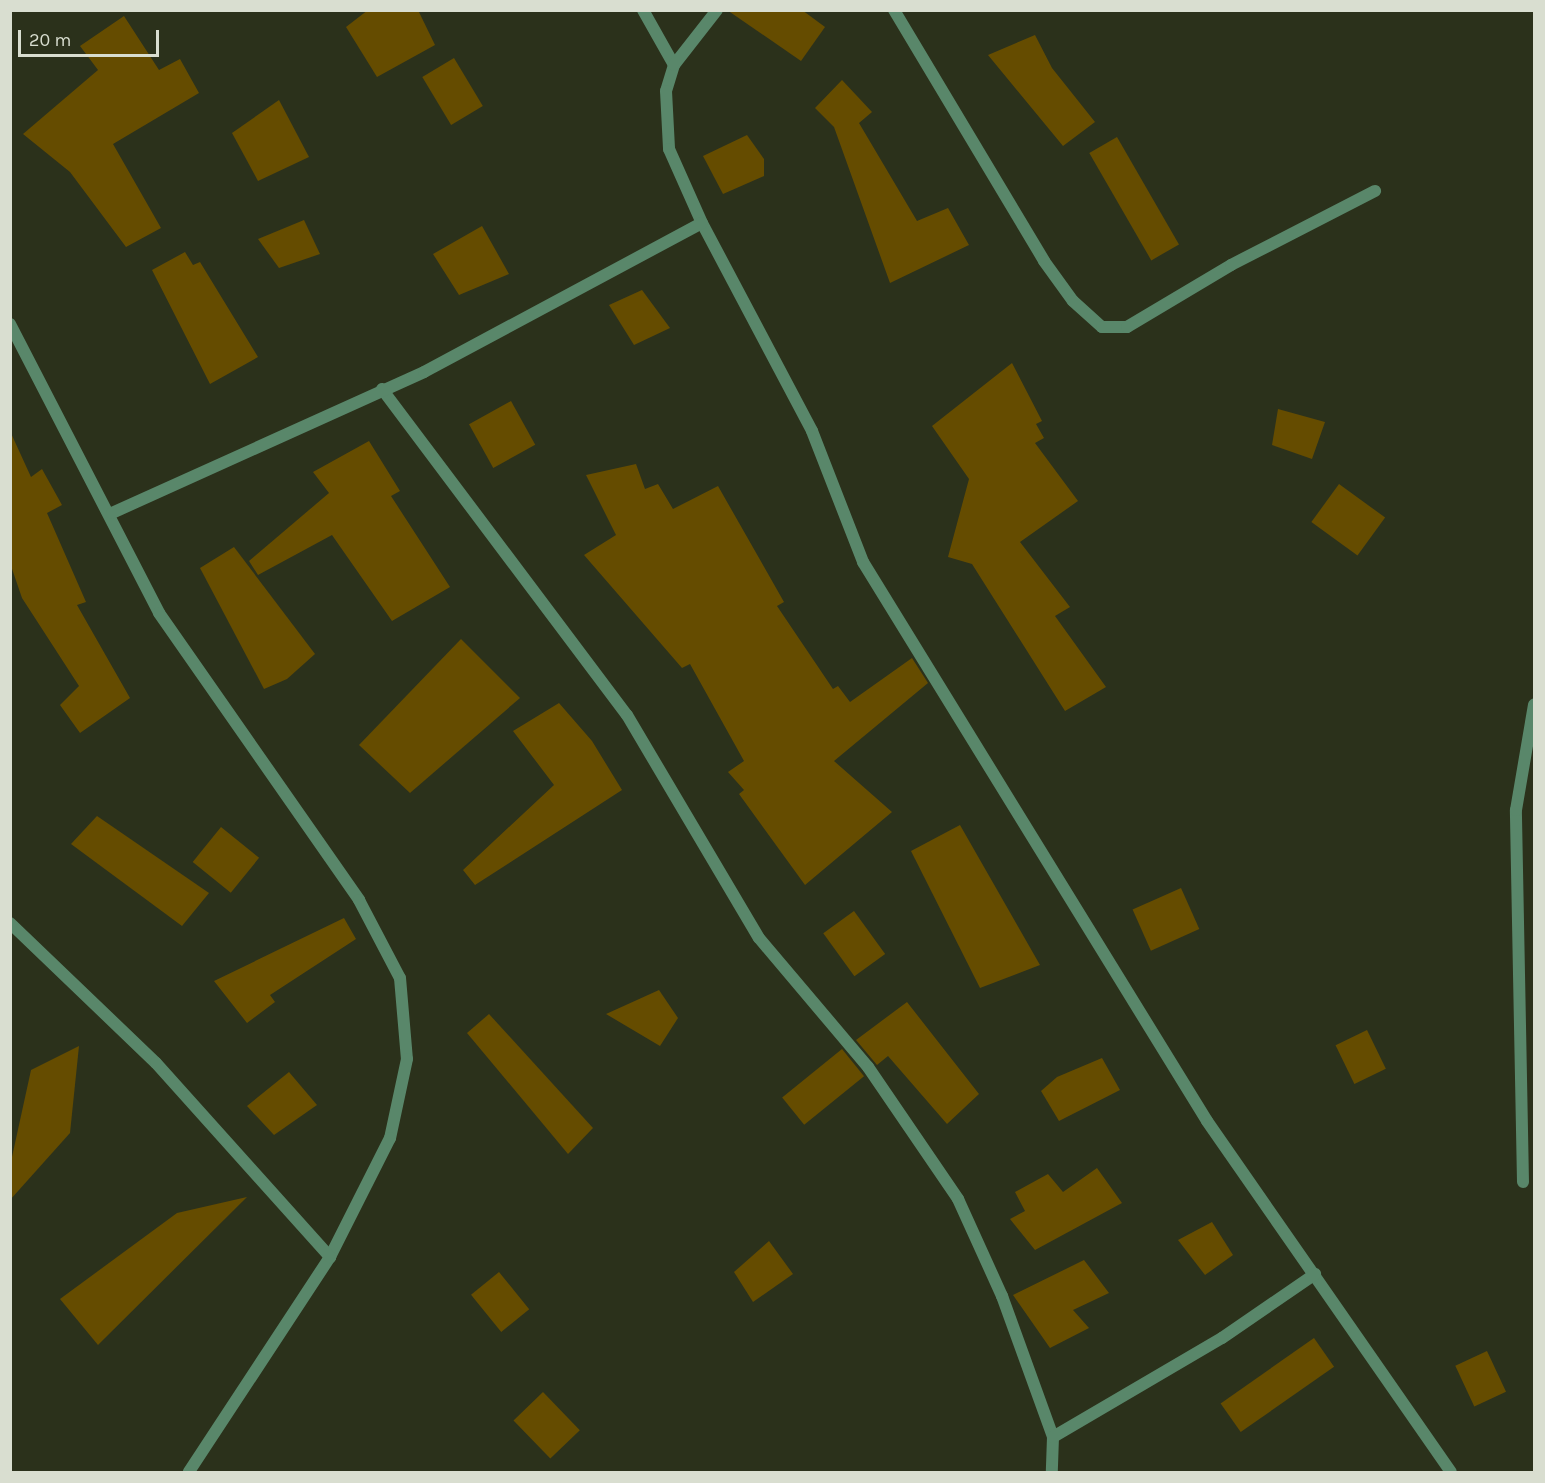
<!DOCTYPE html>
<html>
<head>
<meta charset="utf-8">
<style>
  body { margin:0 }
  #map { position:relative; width:1545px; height:1483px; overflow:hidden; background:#2b311b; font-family:Karla,sans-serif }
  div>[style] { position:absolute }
  .building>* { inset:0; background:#654c00; transform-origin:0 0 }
  .service>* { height:12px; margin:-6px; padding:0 6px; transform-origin:6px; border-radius:6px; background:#59876a }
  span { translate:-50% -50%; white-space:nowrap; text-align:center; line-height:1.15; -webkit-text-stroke:6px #2b311b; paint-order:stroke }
  .frame { position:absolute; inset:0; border:12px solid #d9ded0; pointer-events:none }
  .scale { position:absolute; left:18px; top:30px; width:141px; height:27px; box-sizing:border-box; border:3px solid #d9ded0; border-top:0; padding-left:8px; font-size:18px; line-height:21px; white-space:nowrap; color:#d9ded0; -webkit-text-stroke:4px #2b311b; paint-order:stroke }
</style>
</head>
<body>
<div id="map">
  <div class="building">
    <i style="clip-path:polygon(368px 10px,418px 10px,435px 45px,377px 77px,346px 27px)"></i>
    <i style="clip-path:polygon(727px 10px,802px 10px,825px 27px,801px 61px)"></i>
    <i style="clip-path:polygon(124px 16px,159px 70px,180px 59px,199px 93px,113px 144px,161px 228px,126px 247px,70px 172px,23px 134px,98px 70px,80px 46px)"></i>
    <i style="clip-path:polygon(1035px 35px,1052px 68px,1095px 122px,1063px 146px,988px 55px)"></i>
    <i style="left:454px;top:58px;width:56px;height:37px;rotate:59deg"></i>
    <i style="clip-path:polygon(842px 80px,872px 112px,859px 123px,917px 221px,948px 208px,969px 245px,890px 283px,834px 127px,815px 108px)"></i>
    <i style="clip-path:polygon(279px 100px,309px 157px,258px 181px,232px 133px)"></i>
    <i style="clip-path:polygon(747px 135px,764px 159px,764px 176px,723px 194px,703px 156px)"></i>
    <i style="left:1117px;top:137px;width:124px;height:32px;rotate:60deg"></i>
    <i style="clip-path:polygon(304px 220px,320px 254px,279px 268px,258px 239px)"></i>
    <i style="clip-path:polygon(482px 226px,509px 274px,459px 295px,433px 254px)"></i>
    <i style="clip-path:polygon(185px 252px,193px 265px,200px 262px,258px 357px,210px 384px,152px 270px)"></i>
    <i style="clip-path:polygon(642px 290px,670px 328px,634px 345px,609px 305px)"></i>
    <i style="clip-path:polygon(1012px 363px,1042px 421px,1036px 424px,1044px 438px,1035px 443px,1078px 501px,1020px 542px,1070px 607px,1055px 616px,1106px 687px,1065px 711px,972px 564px,948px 557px,969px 479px,932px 426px)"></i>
    <i style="left:511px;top:401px;width:50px;height:48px;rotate:61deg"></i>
    <i style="clip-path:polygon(1278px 409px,1325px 422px,1312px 459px,1272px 445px)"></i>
    <i style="clip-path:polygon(10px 431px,31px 477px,42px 469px,62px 505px,47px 513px,86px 602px,77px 605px,130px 698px,80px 733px,60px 705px,79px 686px,22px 598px,10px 563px)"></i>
    <i style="clip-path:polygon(369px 441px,400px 491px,391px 496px,450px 587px,392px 621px,332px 535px,258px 575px,249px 561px,329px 493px,313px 472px)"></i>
    <i style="clip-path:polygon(636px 464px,645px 489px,658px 484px,673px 509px,718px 486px,784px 602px,777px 606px,833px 689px,838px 686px,850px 702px,912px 658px,928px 683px,834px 761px,892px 812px,805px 885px,739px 794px,744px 790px,728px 772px,744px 761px,690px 664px,682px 668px,584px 555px,616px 535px,586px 475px)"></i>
    <i style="left:1339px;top:484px;width:57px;height:47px;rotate:36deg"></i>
    <i style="clip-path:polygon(234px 547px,315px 654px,287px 679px,264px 689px,200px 568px)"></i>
    <i style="clip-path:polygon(461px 639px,520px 698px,410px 793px,359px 745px)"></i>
    <i style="clip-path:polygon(559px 703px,592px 741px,622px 790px,475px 885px,463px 870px,554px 785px,513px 731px)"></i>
    <i style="clip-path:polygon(97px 816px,209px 893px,182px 926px,71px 844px)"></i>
    <i style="clip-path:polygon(960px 825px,1040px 965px,980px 988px,911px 851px)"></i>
    <i style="left:221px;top:827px;width:49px;height:45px;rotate:39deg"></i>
    <i style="left:1181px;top:888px;width:45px;height:53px;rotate:66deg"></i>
    <i style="left:854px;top:911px;width:53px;height:38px;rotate:54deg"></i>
    <i style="clip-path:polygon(344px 918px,356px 939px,270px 995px,275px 1002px,247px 1023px,214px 981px)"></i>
    <i style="clip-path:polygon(659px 990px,678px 1018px,660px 1046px,606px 1014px)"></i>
    <i style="clip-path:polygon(907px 1002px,979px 1094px,947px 1124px,888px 1056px,877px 1065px,856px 1040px)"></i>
    <i style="clip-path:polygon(489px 1014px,593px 1128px,568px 1154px,467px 1033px)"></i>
    <i style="left:1367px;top:1030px;width:43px;height:35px;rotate:64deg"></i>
    <i style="clip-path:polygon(79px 1046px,70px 1133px,10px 1200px,10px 1166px,31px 1070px)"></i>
    <i style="left:842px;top:1049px;width:35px;height:77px;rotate:51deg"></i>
    <i style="clip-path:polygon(1102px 1058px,1120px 1090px,1059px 1121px,1041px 1091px,1057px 1077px)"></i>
    <i style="clip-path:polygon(289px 1072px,317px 1105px,274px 1135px,247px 1106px)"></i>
    <i style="clip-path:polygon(1097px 1168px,1122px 1203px,1035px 1250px,1010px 1219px,1025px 1211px,1015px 1192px,1048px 1174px,1063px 1192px)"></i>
    <i style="clip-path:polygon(247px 1197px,98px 1345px,60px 1299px,177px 1213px)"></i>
    <i style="clip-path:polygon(1212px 1222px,1233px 1255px,1205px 1275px,1178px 1240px)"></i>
    <i style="clip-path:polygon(769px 1241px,793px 1274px,753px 1302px,734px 1272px)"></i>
    <i style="clip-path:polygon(1084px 1260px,1109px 1293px,1073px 1310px,1089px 1328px,1050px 1348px,1013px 1295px)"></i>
    <i style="left:499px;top:1272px;width:48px;height:36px;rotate:51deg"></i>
    <i style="left:1314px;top:1338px;width:35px;height:114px;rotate:55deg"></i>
    <i style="left:1487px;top:1351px;width:45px;height:35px;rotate:65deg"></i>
    <i style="left:543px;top:1392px;width:53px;height:41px;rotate:46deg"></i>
  </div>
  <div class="service">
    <i style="left:643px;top:10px;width:63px;rotate:60.6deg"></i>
    <i style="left:674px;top:65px;width:27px;rotate:107deg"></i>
    <i style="left:666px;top:91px;width:58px;rotate:87deg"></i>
    <i style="left:669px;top:149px;width:81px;rotate:66deg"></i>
    <i style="left:702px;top:223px;width:235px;rotate:62.1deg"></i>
    <i style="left:812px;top:431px;width:141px;rotate:68.7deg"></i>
    <i style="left:863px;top:562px;width:656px;rotate:58.39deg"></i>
    <i style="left:1207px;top:1121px;width:427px;rotate:55.2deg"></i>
    <i style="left:894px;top:10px;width:292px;rotate:59.1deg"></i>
    <i style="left:1044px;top:261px;width:49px;rotate:54.1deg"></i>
    <i style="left:1073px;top:301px;width:39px;rotate:42deg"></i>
    <i style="left:1102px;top:327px;width:25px"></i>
    <i style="left:1127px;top:327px;width:121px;rotate:-30.8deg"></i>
    <i style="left:1231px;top:265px;width:162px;rotate:-27.2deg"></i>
    <i style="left:674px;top:65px;width:70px;rotate:-52deg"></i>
    <i style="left:10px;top:324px;width:325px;rotate:62.7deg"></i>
    <i style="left:159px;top:613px;width:350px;rotate:55.1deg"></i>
    <i style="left:359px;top:900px;width:88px;rotate:62.3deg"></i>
    <i style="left:400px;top:978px;width:81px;rotate:85.1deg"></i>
    <i style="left:407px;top:1059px;width:81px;rotate:102.1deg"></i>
    <i style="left:390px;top:1138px;width:133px;rotate:116.8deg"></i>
    <i style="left:330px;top:1257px;width:257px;rotate:123.3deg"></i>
    <i style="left:382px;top:389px;width:408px;rotate:53.1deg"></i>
    <i style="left:627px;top:715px;width:259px;rotate:59.4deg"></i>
    <i style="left:759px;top:938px;width:169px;rotate:49.8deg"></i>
    <i style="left:868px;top:1067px;width:160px;rotate:55.7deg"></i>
    <i style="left:958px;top:1199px;width:107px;rotate:65.6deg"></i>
    <i style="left:1002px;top:1296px;width:150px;rotate:70.1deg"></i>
    <i style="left:1053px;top:1437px;width:35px;rotate:92deg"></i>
    <i style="left:112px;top:513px;width:342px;rotate:-24.3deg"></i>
    <i style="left:424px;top:372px;width:315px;rotate:-28.2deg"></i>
    <i style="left:10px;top:923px;width:202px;rotate:43.8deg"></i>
    <i style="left:156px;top:1063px;width:261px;rotate:48.1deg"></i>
    <i style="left:1523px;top:1182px;width:372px;rotate:-91.1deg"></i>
    <i style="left:1516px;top:810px;width:107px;rotate:-80.3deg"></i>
    <i style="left:1053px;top:1437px;width:196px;rotate:-30.4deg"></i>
    <i style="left:1222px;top:1338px;width:113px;rotate:-34.5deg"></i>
  </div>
  <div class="frame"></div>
  <div class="scale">20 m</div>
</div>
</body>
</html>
